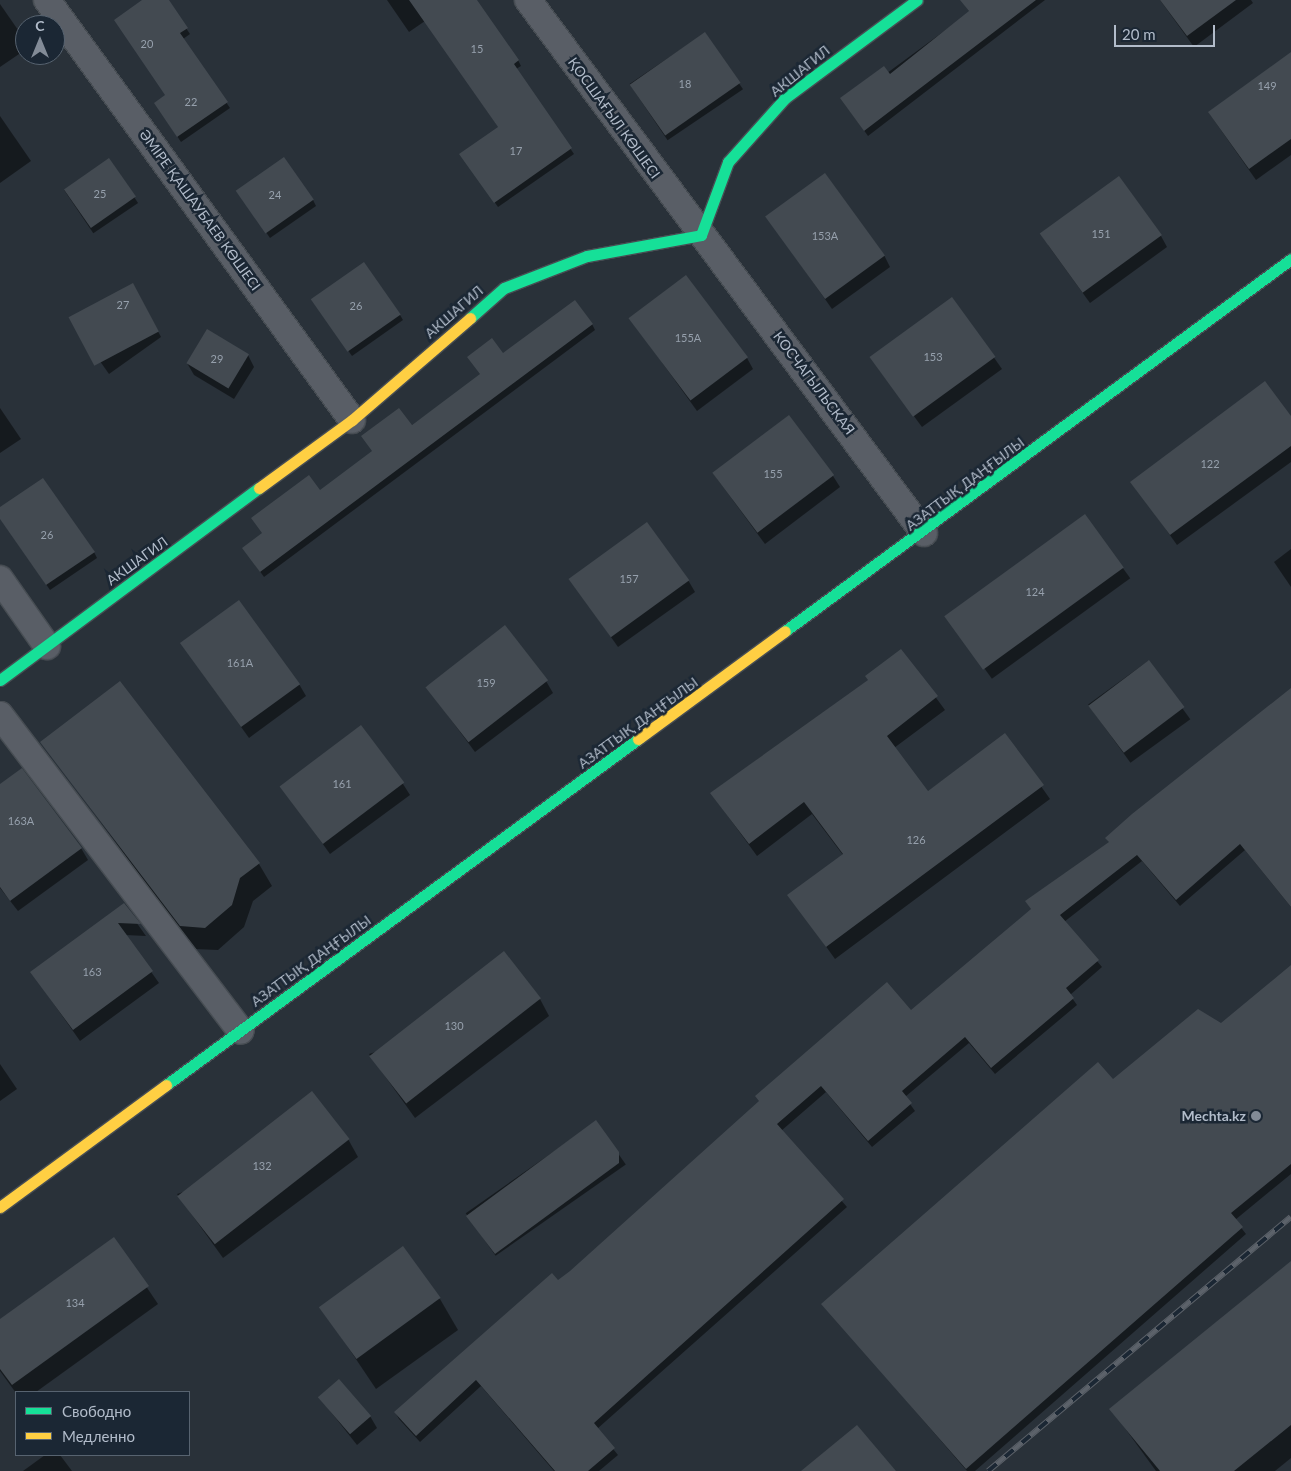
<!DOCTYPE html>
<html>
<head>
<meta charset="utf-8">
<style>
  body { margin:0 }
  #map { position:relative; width:1291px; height:1471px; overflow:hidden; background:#293139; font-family:Lato,sans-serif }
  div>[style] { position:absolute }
  .shadow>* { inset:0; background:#0007; transform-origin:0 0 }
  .building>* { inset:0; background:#434a51; transform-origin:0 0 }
  .roads { filter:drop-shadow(1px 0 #474d53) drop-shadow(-1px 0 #474d53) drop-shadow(0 1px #474d53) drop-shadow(0 -1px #474d53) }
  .street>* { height:26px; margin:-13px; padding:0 13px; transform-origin:13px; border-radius:13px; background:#595e66 }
  .fast>* { height:11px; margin:-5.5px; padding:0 5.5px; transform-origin:5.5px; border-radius:5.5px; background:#16e098 }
  .slow>* { height:11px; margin:-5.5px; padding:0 5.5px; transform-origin:5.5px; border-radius:5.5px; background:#ffcf43 }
  .rail>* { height:5.5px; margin-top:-2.75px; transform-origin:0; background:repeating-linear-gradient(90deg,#1b2734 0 11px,#5c626a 0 22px); box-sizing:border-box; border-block:1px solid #5c626a }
  .dots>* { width:14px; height:14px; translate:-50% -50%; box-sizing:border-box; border:2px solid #1b2734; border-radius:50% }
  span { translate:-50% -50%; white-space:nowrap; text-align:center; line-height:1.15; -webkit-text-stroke:5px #1b2734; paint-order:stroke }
  .number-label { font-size:11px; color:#96a0ac }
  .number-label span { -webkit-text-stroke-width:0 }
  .street-label { font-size:14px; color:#b2bcca }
  .poi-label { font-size:14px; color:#b2bcca; font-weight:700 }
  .right { translate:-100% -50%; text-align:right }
  .legend { position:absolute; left:15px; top:1391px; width:175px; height:65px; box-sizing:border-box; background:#1b2734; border:1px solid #576370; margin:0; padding:6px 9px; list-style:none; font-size:15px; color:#b2bcca }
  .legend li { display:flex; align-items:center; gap:10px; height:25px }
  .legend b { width:25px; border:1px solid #576370 }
  .north { position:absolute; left:15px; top:15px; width:50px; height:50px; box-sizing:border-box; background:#1b2734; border:1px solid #576370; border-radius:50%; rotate:0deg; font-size:14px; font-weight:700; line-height:20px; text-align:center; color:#b2bcca }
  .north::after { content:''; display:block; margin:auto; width:18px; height:22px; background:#828b97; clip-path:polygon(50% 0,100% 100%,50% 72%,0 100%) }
  .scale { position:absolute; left:1114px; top:25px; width:101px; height:22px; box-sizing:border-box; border:2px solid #b2bcca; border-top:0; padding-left:6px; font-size:15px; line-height:18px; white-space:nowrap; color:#b2bcca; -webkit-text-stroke:4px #1b2734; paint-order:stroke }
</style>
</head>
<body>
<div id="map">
  <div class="shadow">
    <i style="clip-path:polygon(144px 0,167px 0,190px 34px,183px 39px,230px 108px,181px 142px,158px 108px,167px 95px)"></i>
    <i style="clip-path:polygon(387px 0,473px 0,518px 60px,521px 66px,516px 69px,574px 154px,498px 207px,464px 159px,499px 128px,425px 21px,409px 32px)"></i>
    <i style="clip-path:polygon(961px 0,1045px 0,868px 136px,845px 104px,970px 12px)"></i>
    <i style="clip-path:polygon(1160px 0,1251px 0,1253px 3px,1194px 47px)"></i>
    <i style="clip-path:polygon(0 4px,25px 40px,25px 50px,0 67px)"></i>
    <i style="left:705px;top:33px;width:68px;height:91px;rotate:56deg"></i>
    <i style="clip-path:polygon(1291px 62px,1291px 155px,1256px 180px,1209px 113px)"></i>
    <i style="clip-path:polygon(0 116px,31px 161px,0 183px)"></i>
    <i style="left:109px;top:160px;width:52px;height:54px;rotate:56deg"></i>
    <i style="clip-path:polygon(241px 196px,313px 200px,316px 206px,270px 238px)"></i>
    <i style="clip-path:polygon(767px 217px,884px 255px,890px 267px,832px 309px)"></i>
    <i style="clip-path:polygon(1161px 236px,1167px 247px,1090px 303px,1048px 245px)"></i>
    <i style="clip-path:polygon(133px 284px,161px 337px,109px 374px,78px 330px)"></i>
    <i style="clip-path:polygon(952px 298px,1002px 369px,922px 427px,878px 368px)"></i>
    <i style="clip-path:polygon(316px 305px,400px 315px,403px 320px,352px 356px)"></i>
    <i style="clip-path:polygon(630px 318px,747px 358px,753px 369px,697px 411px)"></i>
    <i style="clip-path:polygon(592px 324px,595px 330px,264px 577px,247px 553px,320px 492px,481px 375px)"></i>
    <i style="clip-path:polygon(248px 355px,254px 367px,234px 399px,194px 375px,187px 363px)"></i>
    <i style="clip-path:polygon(0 408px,21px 439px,0 453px)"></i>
    <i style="clip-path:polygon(1291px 418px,1291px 462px,1177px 545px,1132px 482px)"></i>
    <i style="clip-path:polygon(713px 473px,833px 476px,840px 487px,765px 544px)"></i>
    <i style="clip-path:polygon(0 509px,94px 552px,97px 558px,50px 590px,0 518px)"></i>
    <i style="left:1085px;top:516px;width:77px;height:171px;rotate:54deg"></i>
    <i style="clip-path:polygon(1291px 549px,1291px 587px,1274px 562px)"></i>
    <i style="clip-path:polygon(570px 579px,688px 580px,695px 592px,618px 647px)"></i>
    <i style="clip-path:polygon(181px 643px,299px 684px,306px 696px,249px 738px)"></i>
    <i style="clip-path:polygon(901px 650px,945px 710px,894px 748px,927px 792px,1005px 735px,1050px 799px,835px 959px,789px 895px,843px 855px,812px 814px,757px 856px,711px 793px,869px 680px)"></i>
    <i style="left:1148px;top:661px;width:72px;height:74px;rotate:54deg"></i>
    <i style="clip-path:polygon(546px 681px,553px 693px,475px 752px,426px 686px)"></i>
    <i style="clip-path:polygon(1291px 690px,1291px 907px,1245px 850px,1180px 906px,1142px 861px,1064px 922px,1102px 967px,1070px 995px,1077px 1005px,995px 1074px,969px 1043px,905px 1097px,915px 1111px,872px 1147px,826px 1092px,781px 1131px,847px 1207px,597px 1429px,618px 1455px,599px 1471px,554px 1471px,481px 1386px,420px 1442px,399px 1419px,395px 1412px,558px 1282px,911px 1011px,1032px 910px,1026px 901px,1109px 843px)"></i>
    <i style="clip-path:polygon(42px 742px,259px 864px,272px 886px,253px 901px,244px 927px,218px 950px,194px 949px)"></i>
    <i style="clip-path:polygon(403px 784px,410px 795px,330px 854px,281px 786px)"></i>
    <i style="clip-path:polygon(0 786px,81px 848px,88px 860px,18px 911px,0 888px)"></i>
    <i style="clip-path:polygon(124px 905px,146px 936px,125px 935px,159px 983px,80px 1041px,32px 973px)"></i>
    <i style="clip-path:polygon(1291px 967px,1291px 1174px,1235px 1220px,1246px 1234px,975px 1471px,967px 1471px,823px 1304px,1113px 1081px,1221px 1025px)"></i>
    <i style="clip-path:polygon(540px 999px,549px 1016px,415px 1118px,369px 1054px)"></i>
    <i style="clip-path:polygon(0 1064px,17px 1089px,0 1101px)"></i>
    <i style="left:596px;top:1122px;width:52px;height:159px;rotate:55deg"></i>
    <i style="clip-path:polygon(348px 1139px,358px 1157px,223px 1258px,177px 1194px)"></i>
    <i style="clip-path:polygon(114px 1239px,158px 1304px,36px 1392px,16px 1393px,0 1371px,0 1321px)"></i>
    <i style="clip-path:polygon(1291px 1263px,1291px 1458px,1275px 1471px,1156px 1471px,1111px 1409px)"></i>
    <i style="clip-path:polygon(440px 1299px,458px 1330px,376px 1389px,321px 1307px)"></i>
    <i style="clip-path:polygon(319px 1397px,370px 1416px,377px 1428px,357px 1445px)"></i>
    <i style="clip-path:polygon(45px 1455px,60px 1455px,72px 1471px,23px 1471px)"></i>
  </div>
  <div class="building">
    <i style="clip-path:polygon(142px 0,169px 0,188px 28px,180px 33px,228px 102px,177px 137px,154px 103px,165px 95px,114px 20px)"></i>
    <i style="clip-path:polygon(409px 0,477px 0,519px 60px,514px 64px,572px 148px,494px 203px,459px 154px,498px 127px)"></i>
    <i style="clip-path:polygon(960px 0,1036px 0,864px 131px,840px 98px,884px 66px,890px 74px,969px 11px)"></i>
    <i style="clip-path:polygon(1160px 0,1236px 0,1187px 36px)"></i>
    <i style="left:705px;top:32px;width:62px;height:92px;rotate:55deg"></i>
    <i style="clip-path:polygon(1291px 52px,1291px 139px,1249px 169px,1208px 112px)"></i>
    <i style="left:284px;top:157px;width:52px;height:59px;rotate:55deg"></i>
    <i style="left:109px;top:158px;width:47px;height:55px;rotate:55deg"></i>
    <i style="left:825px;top:173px;width:102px;height:74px;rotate:54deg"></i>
    <i style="left:1119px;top:176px;width:73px;height:98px;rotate:54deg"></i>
    <i style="left:364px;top:262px;width:64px;height:65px;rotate:55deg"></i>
    <i style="left:686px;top:275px;width:103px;height:72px;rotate:53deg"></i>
    <i style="left:133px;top:283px;width:55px;height:73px;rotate:62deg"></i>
    <i style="left:952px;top:297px;width:74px;height:102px;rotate:54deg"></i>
    <i style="clip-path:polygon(575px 300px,593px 324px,260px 572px,242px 548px,262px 533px,251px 518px,309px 475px,320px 490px,372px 451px,361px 436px,399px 408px,412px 425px,480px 374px,467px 357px,492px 338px,503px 353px)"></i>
    <i style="left:207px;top:329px;width:49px;height:40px;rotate:31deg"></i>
    <i style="clip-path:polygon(1265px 381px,1291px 416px,1291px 446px,1170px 535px,1130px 482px)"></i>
    <i style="left:789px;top:415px;width:75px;height:96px;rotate:53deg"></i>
    <i style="clip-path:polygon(43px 478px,95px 552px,46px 585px,0 519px,0 507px)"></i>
    <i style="left:1085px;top:514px;width:66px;height:174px;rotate:54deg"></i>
    <i style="left:647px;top:522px;width:72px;height:97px;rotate:54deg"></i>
    <i style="left:239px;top:600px;width:104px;height:73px;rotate:54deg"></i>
    <i style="left:505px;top:625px;width:70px;height:101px;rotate:52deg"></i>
    <i style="clip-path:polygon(901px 649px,938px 696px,887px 736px,928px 791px,1005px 733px,1044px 785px,826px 947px,787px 895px,843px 854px,804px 802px,749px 844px,710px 793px,868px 680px,865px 676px)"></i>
    <i style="left:1149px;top:660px;width:59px;height:76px;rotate:53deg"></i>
    <i style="clip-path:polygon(120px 681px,260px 863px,240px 878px,232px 905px,205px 928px,180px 926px,40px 742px)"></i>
    <i style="clip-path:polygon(1291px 688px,1291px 907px,1240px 844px,1176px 900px,1137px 855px,1060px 915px,1099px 960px,1066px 988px,1074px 998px,991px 1068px,965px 1037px,902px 1091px,912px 1103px,868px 1141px,821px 1086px,777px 1124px,844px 1199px,594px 1423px,615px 1448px,588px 1471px,555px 1471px,476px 1380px,416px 1436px,394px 1412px,552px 1273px,558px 1280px,570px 1271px,759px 1101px,755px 1096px,887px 982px,911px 1010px,1031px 909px,1025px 901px,1109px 842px,1105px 838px,1132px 814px)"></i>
    <i style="left:361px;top:725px;width:72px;height:102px;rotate:53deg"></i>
    <i style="clip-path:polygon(22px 768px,82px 848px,10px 901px,0 887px,0 784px)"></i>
    <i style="clip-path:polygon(124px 903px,141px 924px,118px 923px,153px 971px,73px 1030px,30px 972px)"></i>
    <i style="left:504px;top:951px;width:60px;height:171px;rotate:52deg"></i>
    <i style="clip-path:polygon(1291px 965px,1291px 1164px,1231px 1213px,1243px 1227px,966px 1469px,821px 1304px,1098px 1062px,1113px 1079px,1198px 1009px,1221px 1023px)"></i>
    <i style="left:312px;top:1091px;width:61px;height:171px;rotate:52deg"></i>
    <i style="clip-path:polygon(596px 1120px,619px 1152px,619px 1163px,495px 1254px,466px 1216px)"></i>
    <i style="clip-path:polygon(114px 1237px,149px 1286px,12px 1385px,0 1369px,0 1319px)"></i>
    <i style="left:403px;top:1246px;width:64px;height:104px;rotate:54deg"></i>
    <i style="clip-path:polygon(1291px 1261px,1291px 1425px,1234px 1471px,1160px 1471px,1109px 1409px)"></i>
    <i style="left:339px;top:1379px;width:49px;height:28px;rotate:49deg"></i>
    <i style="clip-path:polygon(857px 1425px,896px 1471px,801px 1471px)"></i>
  </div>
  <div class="roads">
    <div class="street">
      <i style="left:47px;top:0;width:519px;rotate:54.01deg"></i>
      <i style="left:528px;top:0;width:664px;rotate:53.39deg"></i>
      <i style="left:0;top:579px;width:82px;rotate:55deg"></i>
      <i style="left:0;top:715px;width:397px;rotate:52.7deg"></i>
    </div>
    <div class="fast">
      <i style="left:470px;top:318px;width:45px;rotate:-41.4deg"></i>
      <i style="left:504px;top:288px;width:89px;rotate:-21.1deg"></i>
      <i style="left:587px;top:256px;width:116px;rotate:-10.4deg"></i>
      <i style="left:701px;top:235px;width:78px;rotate:-69.7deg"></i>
      <i style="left:728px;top:162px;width:86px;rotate:-48.3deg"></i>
      <i style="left:785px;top:98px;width:164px;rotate:-36.6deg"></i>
      <i style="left:785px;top:631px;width:628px;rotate:-36.32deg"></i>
      <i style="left:0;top:680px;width:322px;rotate:-36.6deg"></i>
      <i style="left:166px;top:1085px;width:585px;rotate:-36.24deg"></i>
    </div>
    <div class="slow">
      <i style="left:259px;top:488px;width:115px;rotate:-36.2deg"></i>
      <i style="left:352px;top:420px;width:156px;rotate:-40.8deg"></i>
      <i style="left:638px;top:739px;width:182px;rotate:-36.3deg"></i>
      <i style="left:0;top:1207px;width:206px;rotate:-36.3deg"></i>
    </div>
  </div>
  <div class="rail">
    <i style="left:988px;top:1471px;width:395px;rotate:-40deg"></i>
  </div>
  <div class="dots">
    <i style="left:1256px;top:1116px;background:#828b97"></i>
  </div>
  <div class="number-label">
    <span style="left:147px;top:44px">20</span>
    <span style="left:477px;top:49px">15</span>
    <span style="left:685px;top:84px">18</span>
    <span style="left:1267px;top:86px">149</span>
    <span style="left:191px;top:102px">22</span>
    <span style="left:516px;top:151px">17</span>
    <span style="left:100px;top:194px">25</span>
    <span style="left:275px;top:195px">24</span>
    <span style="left:1101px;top:234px">151</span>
    <span style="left:825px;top:236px">153А</span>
    <span style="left:123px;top:305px">27</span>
    <span style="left:356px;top:306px">26</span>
    <span style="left:688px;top:338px">155А</span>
    <span style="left:933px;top:357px">153</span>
    <span style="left:217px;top:359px">29</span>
    <span style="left:1210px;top:464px">122</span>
    <span style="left:773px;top:474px">155</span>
    <span style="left:47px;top:535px">26</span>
    <span style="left:629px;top:579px">157</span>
    <span style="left:1035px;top:592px">124</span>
    <span style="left:240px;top:663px">161А</span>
    <span style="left:486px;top:683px">159</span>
    <span style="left:342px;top:784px">161</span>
    <span style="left:21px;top:821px">163А</span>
    <span style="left:916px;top:840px">126</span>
    <span style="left:92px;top:972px">163</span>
    <span style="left:454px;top:1026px">130</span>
    <span style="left:262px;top:1166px">132</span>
    <span style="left:75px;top:1303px">134</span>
  </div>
  <div class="street-label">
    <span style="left:800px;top:71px;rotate:-39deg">АКШАГИЛ</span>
    <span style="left:614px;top:118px;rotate:54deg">ҚОСШАҒЫЛ КӨШЕСІ</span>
    <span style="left:200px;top:210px;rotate:54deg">ӘМІРЕ ҚАШАУБАЕВ КӨШЕСІ</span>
    <span style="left:454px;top:312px;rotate:-41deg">АКШАГИЛ</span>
    <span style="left:814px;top:383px;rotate:53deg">КОСЧАГЫЛЬСКАЯ</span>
    <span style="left:965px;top:484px;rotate:-37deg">АЗАТТЫҚ ДАҢҒЫЛЫ</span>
    <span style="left:137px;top:561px;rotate:-36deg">АКШАГИЛ</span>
    <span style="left:638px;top:723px;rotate:-36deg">АЗАТТЫҚ ДАҢҒЫЛЫ</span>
    <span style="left:311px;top:961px;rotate:-36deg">АЗАТТЫҚ ДАҢҒЫЛЫ</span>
  </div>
  <div class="poi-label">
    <span class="right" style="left:1246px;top:1116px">Mechta.kz</span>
  </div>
  <ul class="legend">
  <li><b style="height:6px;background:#16e098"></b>Свободно</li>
  <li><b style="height:6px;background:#ffcf43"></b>Медленно</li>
  </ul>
  <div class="north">С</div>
  <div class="scale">20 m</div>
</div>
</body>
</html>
